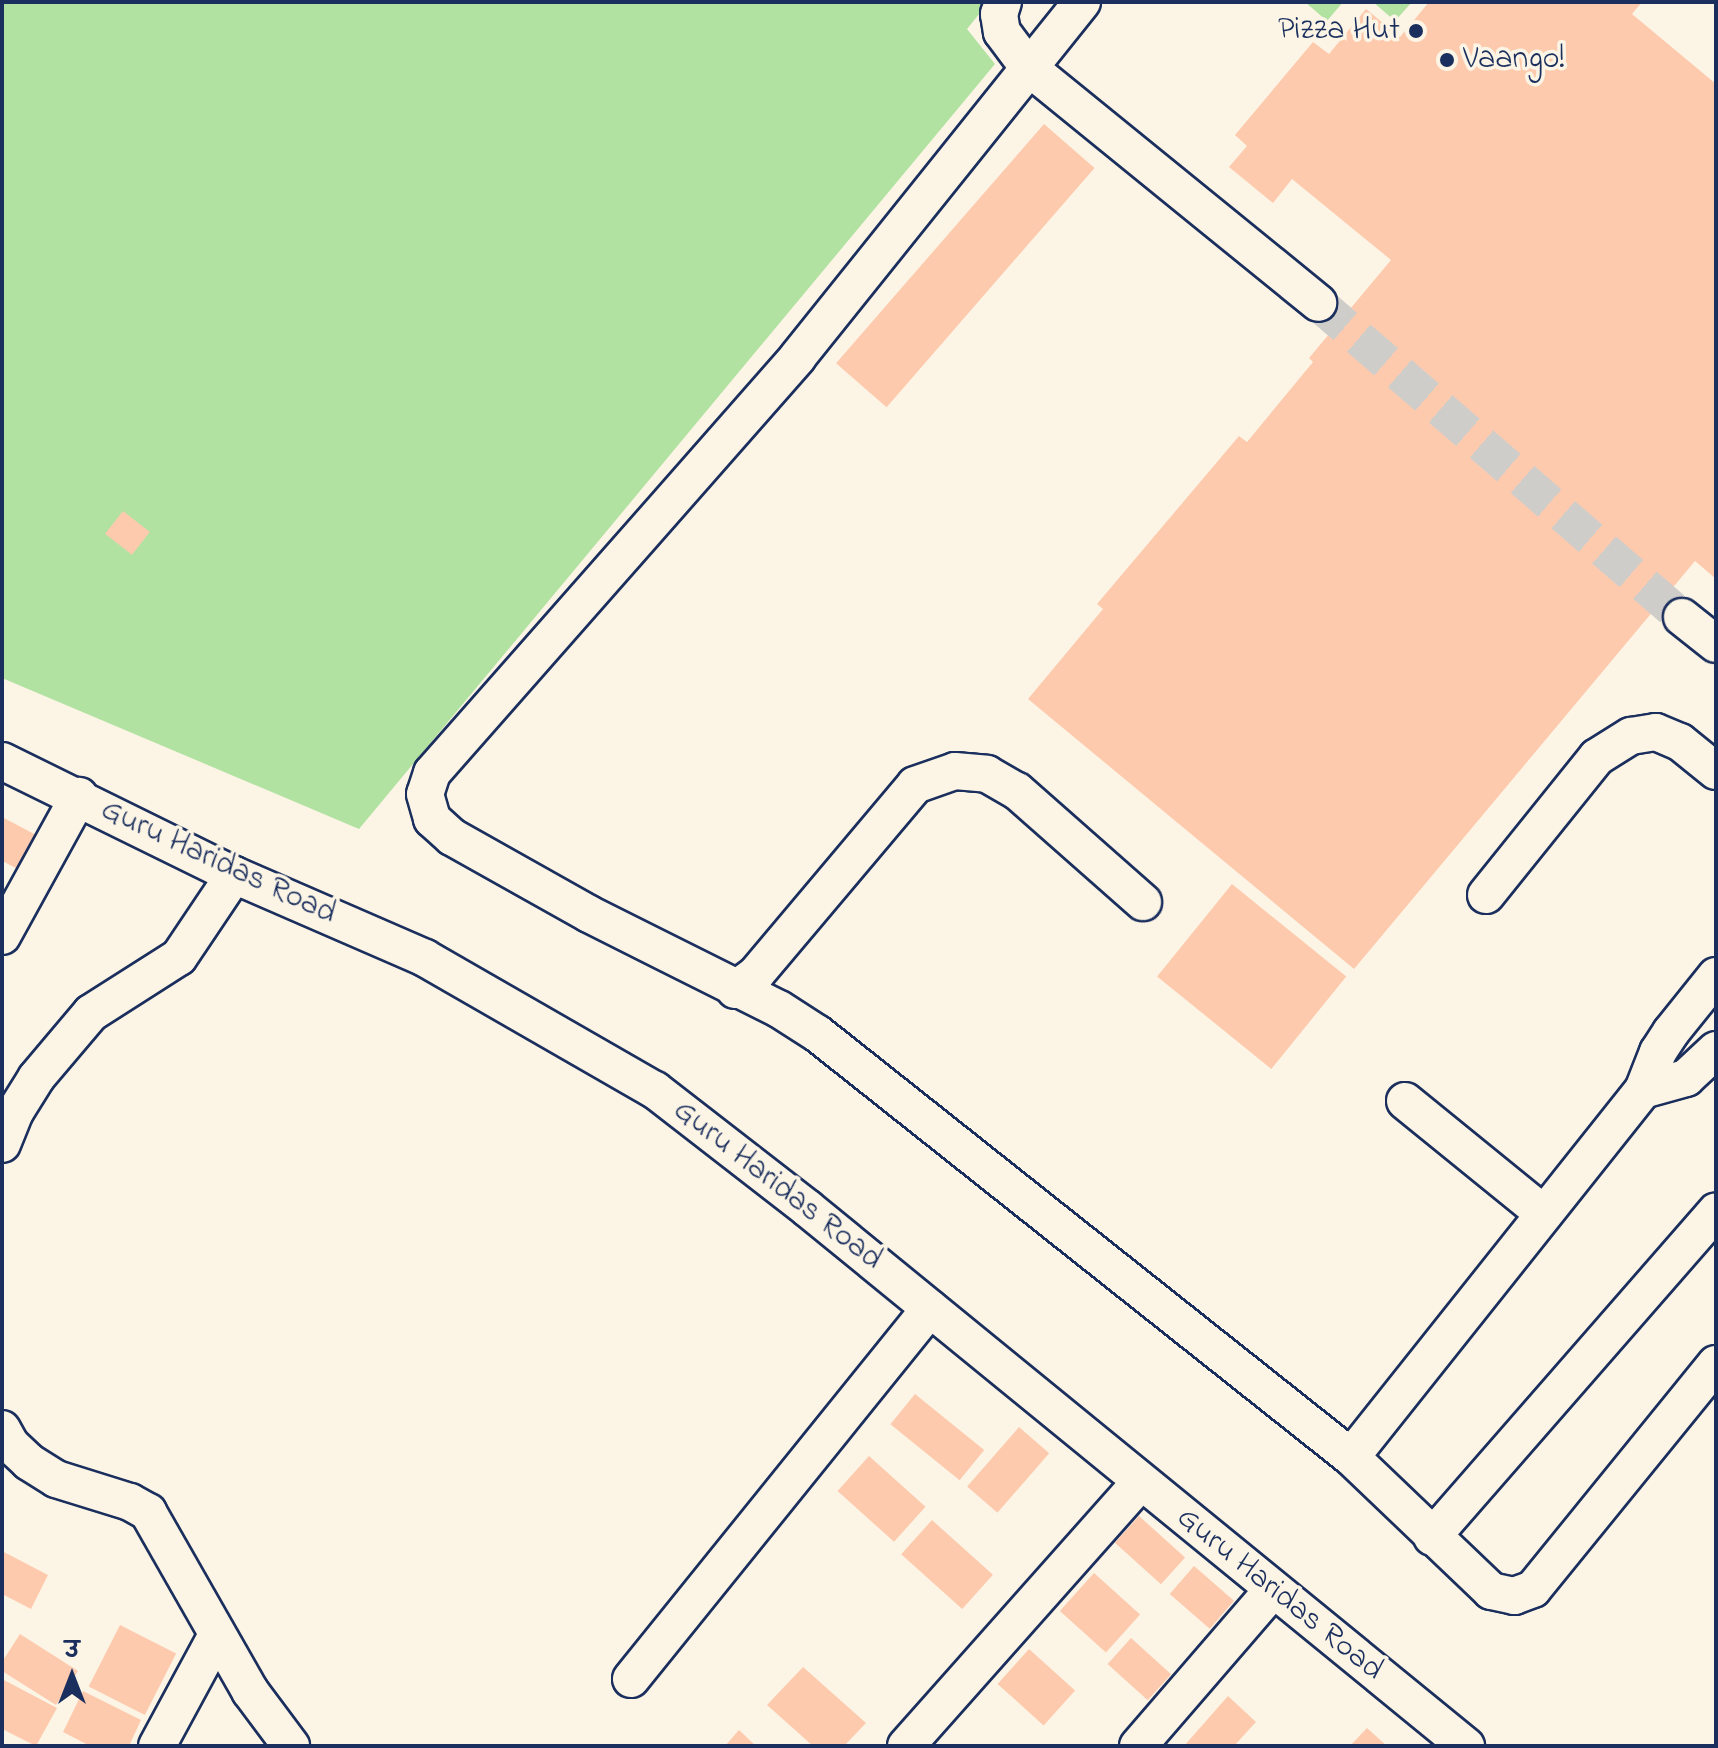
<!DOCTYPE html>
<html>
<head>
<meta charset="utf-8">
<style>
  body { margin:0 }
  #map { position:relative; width:1718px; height:1748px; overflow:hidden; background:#fcf5e5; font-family:"Indie Flower","Playpen Sans Deva",sans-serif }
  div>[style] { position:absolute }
  .green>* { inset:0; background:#b2e2a2 }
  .building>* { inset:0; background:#fecaae; transform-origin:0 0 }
  .minor-tunnel>* { height:36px; margin-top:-18px; transform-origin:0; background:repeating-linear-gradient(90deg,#cfcdca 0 36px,transparent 0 54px) }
  .roads { filter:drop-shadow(2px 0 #1b2f5e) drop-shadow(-2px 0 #1b2f5e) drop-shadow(0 2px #1b2f5e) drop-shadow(0 -2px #1b2f5e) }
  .minor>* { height:36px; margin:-18px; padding:0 18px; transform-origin:18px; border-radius:18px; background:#fcf5e5 }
  .dots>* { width:22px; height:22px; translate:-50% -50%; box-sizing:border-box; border:4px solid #fcf5e5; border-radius:50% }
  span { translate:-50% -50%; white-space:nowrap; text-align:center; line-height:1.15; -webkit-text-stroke:7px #fcf5e5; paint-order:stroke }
  .poi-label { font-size:32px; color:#1b2f5e }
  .right { translate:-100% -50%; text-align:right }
  .left { translate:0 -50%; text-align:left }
  .street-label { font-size:32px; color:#1b2f5e }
  .frame { position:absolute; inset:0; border:4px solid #1b2f5e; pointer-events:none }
  .north { position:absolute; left:32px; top:1636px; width:80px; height:80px; -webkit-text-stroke:6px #fcf5e5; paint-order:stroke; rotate:0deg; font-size:22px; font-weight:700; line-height:32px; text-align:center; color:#1b2f5e }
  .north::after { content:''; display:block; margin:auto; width:28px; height:36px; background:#1b2f5e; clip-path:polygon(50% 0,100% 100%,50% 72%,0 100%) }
</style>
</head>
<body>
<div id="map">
  <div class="green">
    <i style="clip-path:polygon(2px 2px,989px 2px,967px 29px,995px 64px,359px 829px,2px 678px)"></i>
    <i style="clip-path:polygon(1305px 2px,1343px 2px,1327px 21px)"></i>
    <i style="clip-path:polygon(1373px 2px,1412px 2px,1395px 21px)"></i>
  </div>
  <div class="building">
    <i style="clip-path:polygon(1429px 2px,1642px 2px,1632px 14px,1716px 84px,1716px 579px,1695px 561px,1354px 969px,1028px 699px,1103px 609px,1097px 604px,1239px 436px,1247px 442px,1313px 362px,1309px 358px,1391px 260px,1292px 179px,1273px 203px,1229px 167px,1247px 146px,1235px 135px,1313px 42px,1329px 54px,1366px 9px,1400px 37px)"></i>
    <i style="left:1044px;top:124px;width:67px;height:317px;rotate:41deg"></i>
    <i style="left:123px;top:511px;width:34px;height:29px;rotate:38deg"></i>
    <i style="clip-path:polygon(2px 817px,38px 836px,20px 870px,2px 861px)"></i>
    <i style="left:1232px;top:884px;width:147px;height:119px;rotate:39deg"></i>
    <i style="left:915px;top:1394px;width:89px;height:39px;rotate:39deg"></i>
    <i style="left:1019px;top:1427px;width:40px;height:79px;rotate:41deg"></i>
    <i style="left:869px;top:1456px;width:76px;height:47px;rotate:42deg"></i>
    <i style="left:1139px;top:1516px;width:62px;height:36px;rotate:42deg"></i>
    <i style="left:932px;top:1520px;width:82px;height:46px;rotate:42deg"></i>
    <i style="clip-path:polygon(2px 1551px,48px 1575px,31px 1609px,2px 1594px)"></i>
    <i style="left:1194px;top:1566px;width:53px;height:37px;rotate:41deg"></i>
    <i style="left:1094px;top:1573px;width:62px;height:51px;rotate:42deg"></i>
    <i style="left:120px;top:1625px;width:63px;height:69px;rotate:27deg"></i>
    <i style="clip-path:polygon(20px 1634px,78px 1671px,56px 1705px,2px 1671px,2px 1662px)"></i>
    <i style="left:1131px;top:1638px;width:54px;height:35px;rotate:42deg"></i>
    <i style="left:1029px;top:1649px;width:62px;height:47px;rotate:42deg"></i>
    <i style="clip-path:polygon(803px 1667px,866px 1723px,844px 1746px,813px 1746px,767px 1705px)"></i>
    <i style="clip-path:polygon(2px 1679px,57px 1708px,36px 1746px,2px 1729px)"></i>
    <i style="clip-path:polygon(83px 1691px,141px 1720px,129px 1746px,90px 1746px,63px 1732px)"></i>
    <i style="clip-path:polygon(1228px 1696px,1256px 1722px,1234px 1746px,1184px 1746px)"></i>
    <i style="clip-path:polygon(1367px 1728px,1387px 1746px,1350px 1746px)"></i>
    <i style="clip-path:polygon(739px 1730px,756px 1746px,725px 1746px)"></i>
  </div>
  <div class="minor-tunnel">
    <i style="left:1318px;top:303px;width:481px;rotate:40.8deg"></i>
  </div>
  <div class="roads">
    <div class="minor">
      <i style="left:1003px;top:2px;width:13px;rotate:108deg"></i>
      <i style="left:999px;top:14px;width:18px;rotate:81deg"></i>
      <i style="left:1002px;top:32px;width:44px;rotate:53.4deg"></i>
      <i style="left:1028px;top:67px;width:374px;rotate:39.1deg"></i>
      <i style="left:1082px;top:2px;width:455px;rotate:128.7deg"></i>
      <i style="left:798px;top:357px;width:554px;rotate:131.34deg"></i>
      <i style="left:432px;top:773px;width:22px;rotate:108deg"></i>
      <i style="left:425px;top:794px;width:26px;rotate:74deg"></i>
      <i style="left:432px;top:819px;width:27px;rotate:42deg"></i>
      <i style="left:452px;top:837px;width:157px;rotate:29.3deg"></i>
      <i style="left:589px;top:914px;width:212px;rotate:26.6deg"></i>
      <i style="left:779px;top:1009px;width:46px;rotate:32.7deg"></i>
      <i style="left:818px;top:1034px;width:680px;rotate:38.44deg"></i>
      <i style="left:1351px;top:1457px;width:194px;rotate:43.7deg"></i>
      <i style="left:1491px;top:1591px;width:24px;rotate:12deg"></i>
      <i style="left:1514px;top:1596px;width:20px;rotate:-20deg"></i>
      <i style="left:1533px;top:1589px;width:290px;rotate:-50.9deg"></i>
      <i style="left:1682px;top:617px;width:43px;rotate:38.5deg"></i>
      <i style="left:2px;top:761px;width:258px;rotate:26.2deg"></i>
      <i style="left:234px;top:875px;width:208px;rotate:23.5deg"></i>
      <i style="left:425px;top:958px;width:265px;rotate:29.9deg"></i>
      <i style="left:655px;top:1090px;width:192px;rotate:37.8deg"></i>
      <i style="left:807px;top:1208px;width:851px;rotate:39.23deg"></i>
      <i style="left:1486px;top:895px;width:177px;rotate:-51.2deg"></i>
      <i style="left:1597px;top:757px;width:40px;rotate:-32deg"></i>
      <i style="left:1631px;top:736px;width:25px;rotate:-9deg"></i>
      <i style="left:1656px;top:732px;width:26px;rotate:23deg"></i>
      <i style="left:1680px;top:742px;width:46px;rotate:38.9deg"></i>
      <i style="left:2px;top:936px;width:160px;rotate:-61.2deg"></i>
      <i style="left:735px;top:990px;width:26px;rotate:-37deg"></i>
      <i style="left:756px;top:974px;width:247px;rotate:-49.9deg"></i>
      <i style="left:915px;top:785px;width:42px;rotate:-19.3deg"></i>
      <i style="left:955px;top:771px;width:32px;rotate:5deg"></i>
      <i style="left:987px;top:774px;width:34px;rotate:30deg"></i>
      <i style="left:1017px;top:791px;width:168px;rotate:41.4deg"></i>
      <i style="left:1643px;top:1090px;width:45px;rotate:-15.6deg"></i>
      <i style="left:1686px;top:1078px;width:41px;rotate:-43deg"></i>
      <i style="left:1405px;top:1101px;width:179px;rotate:39.1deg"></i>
      <i style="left:2px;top:1144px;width:35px;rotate:-68deg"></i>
      <i style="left:15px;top:1112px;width:40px;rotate:-58deg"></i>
      <i style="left:36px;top:1078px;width:85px;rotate:-49.8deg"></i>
      <i style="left:91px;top:1013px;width:104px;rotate:-32.5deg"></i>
      <i style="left:179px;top:957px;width:99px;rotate:-56.1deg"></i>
      <i style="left:2px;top:1429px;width:18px;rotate:61deg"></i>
      <i style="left:11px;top:1445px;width:25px;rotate:43deg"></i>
      <i style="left:29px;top:1462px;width:32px;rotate:32deg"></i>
      <i style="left:56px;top:1479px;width:77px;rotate:17.3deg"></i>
      <i style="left:130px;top:1502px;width:21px;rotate:29deg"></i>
      <i style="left:148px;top:1512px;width:206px;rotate:60.3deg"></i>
      <i style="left:250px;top:1691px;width:69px;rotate:53.3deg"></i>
      <i style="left:1351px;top:1457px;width:469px;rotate:-51.5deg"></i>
      <i style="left:1643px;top:1090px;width:41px;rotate:-68.5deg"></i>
      <i style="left:1658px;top:1052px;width:24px;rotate:-57deg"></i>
      <i style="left:1671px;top:1032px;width:72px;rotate:-51.2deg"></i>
      <i style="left:1432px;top:1537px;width:432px;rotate:-48.9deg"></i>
      <i style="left:631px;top:1679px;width:476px;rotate:-51.1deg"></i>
      <i style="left:157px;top:1746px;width:126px;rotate:-61.6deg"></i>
      <i style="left:906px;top:1746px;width:353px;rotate:-48.4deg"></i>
      <i style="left:1138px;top:1746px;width:205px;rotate:-49.2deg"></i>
    </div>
  </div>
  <div class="dots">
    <i style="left:1416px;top:31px;background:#1b2f5e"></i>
    <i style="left:1447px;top:60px;background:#1b2f5e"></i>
  </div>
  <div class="poi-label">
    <span class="right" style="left:1400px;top:31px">Pizza Hut</span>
    <span class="left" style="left:1463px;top:60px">Vaango!</span>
  </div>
  <div class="street-label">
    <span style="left:218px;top:863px;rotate:25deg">Guru Haridas Road</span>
    <span style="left:777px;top:1186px;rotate:38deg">Guru Haridas Road</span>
    <span style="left:1279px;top:1595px;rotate:39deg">Guru Haridas Road</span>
  </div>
  <div class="frame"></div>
  <div class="north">उ</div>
</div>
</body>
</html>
